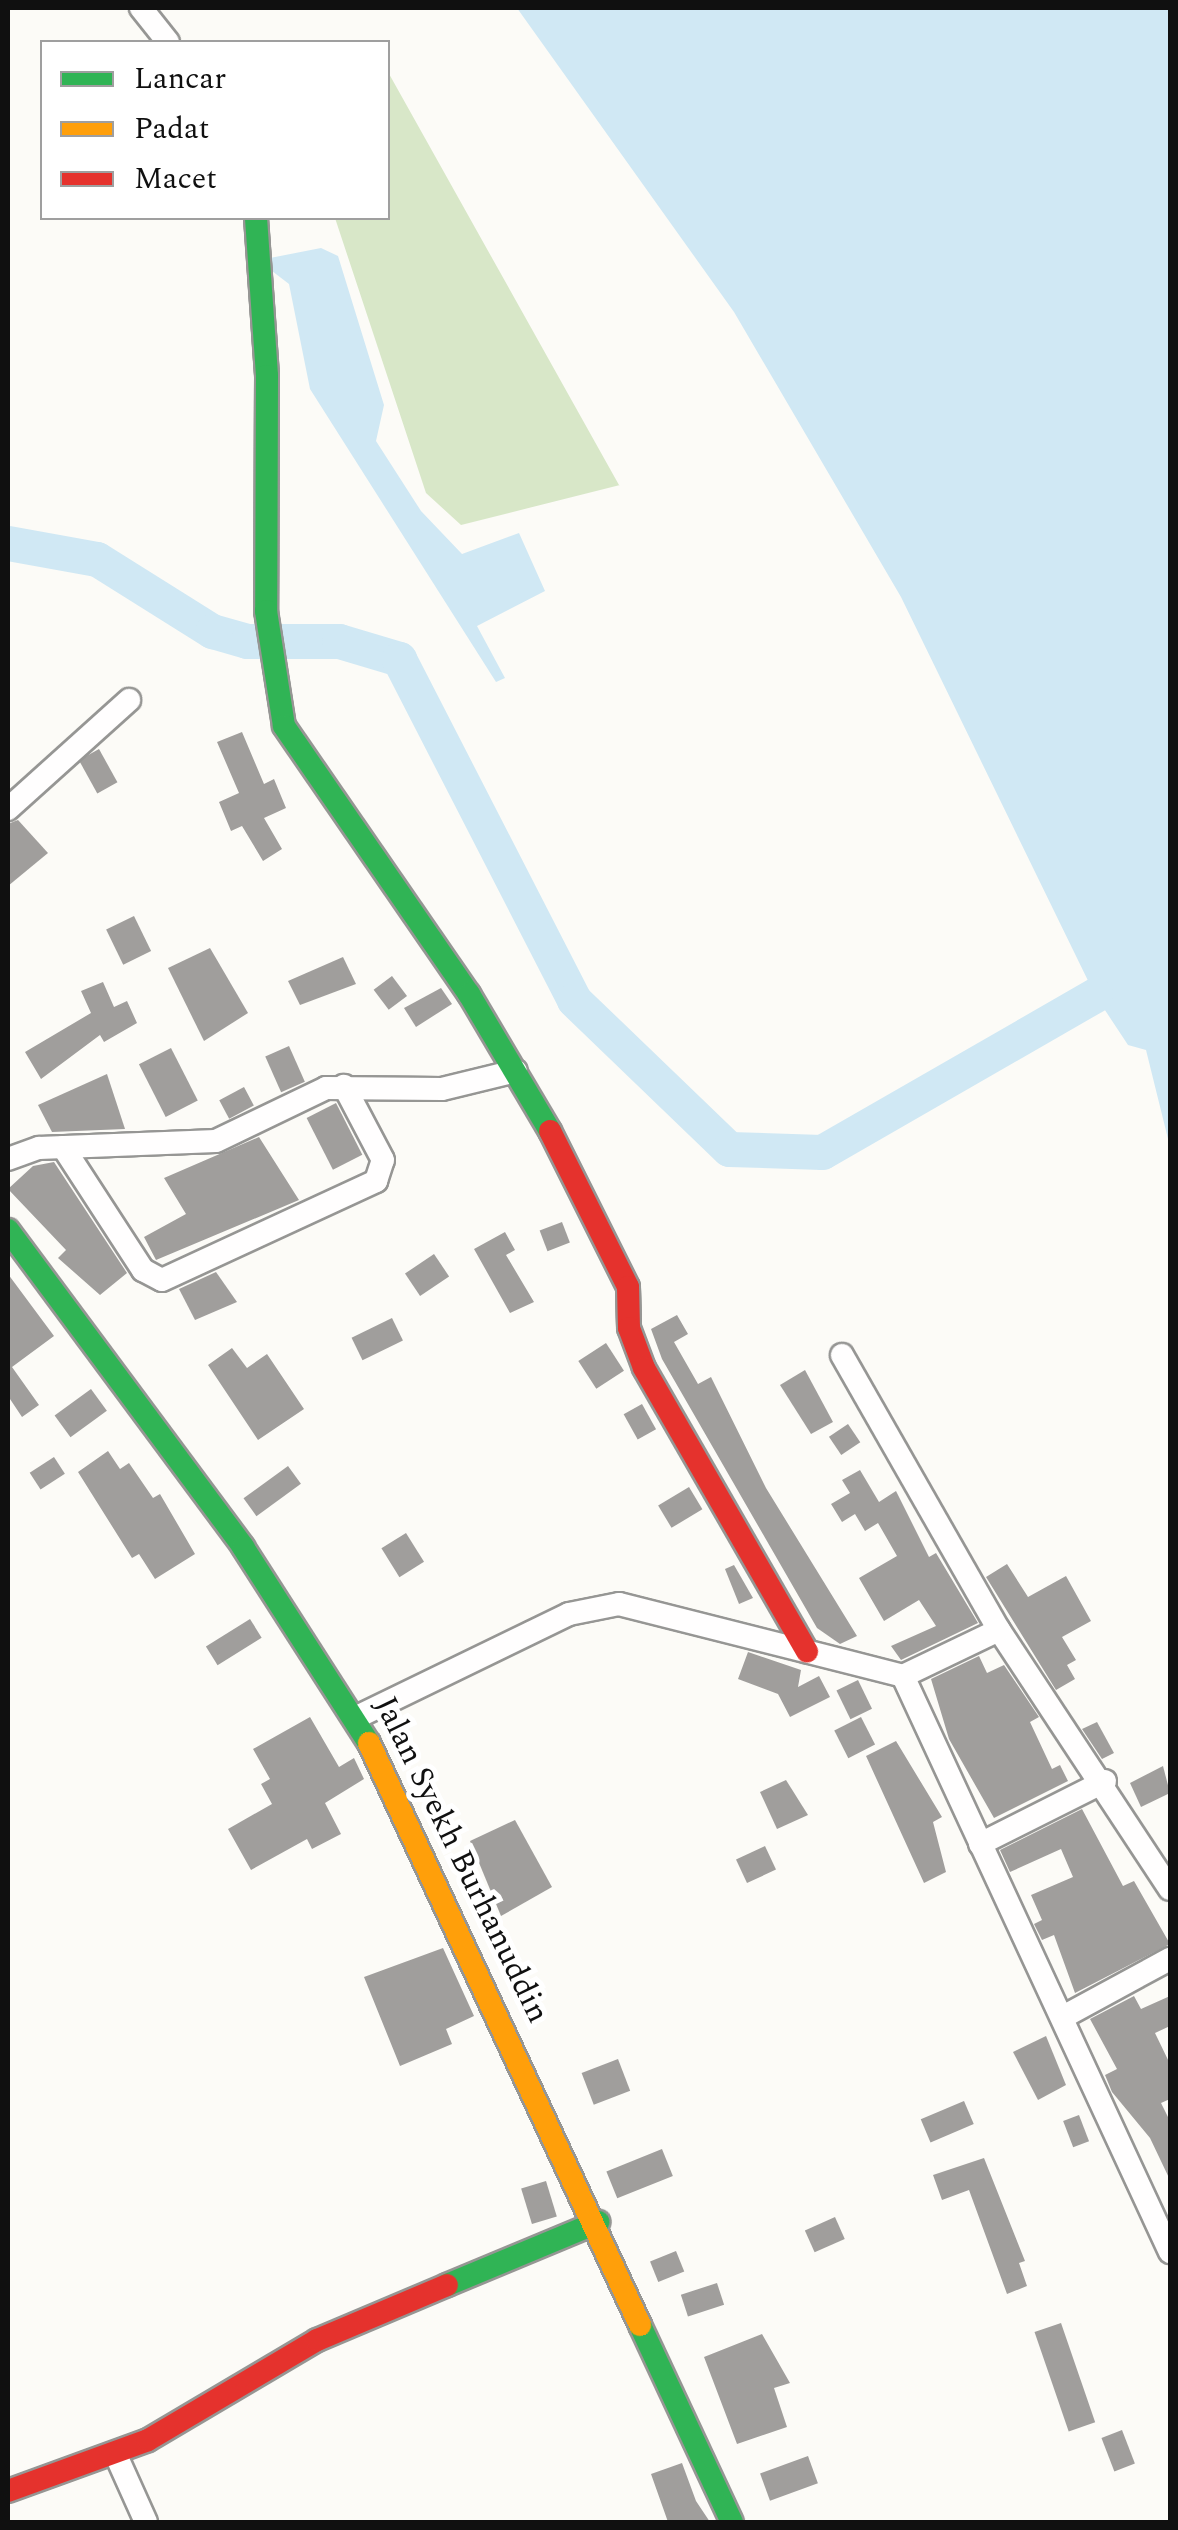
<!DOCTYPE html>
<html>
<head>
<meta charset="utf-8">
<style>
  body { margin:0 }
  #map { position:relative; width:1178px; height:2530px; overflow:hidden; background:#fcfbf7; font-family:Spectral,serif }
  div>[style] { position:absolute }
  .forest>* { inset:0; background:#d8e7c8 }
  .water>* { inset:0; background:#d0e8f4 }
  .river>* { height:35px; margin:-17.5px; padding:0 17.5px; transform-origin:17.5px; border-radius:17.5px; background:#d0e8f4 }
  .building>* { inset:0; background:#a09e9c; transform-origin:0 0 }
  .roads { filter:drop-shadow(2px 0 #969694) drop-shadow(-2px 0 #969694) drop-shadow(0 2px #969694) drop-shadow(0 -2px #969694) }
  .street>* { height:22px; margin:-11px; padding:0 11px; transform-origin:11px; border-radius:11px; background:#fffefe }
  .fast>* { height:22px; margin:-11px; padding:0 11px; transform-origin:11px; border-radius:11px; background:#30b455 }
  .slow>* { height:22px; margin:-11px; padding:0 11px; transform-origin:11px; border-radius:11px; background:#ff9f0a }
  .jam>* { height:22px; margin:-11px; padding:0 11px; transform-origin:11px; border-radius:11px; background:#e5322d }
  span { translate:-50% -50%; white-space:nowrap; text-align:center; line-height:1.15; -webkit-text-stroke:10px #fff; paint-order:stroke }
  .street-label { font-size:32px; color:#101010 }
  .frame { position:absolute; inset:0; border:10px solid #101010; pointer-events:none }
  .legend { position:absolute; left:40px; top:40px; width:350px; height:180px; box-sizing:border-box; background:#fff; border:2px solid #9f9f9f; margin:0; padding:12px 18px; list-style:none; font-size:30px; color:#101010 }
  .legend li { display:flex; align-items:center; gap:20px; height:50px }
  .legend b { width:50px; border:2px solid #9f9f9f }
</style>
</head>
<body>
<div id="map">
  <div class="forest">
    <i style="clip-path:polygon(388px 72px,619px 485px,620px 485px,461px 525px,426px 493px,335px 218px,388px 218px)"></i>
  </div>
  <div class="water">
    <i style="clip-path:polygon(517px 8px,1170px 8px,1170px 1147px,1146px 1050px,1128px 1045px,1095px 995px,901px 597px,734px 312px)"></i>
    <i style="clip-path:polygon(321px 248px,338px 256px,384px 405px,376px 441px,421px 511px,462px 554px,519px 533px,545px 591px,477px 626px,505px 678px,496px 682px,310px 389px,289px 284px,272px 271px,270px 258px)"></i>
  </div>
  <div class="river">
    <i style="left:8px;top:543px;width:90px;rotate:10.2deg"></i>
    <i style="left:97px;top:559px;width:136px;rotate:32.1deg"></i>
    <i style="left:212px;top:631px;width:36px;rotate:16deg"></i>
    <i style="left:247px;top:641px;width:92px"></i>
    <i style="left:339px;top:641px;width:63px;rotate:16.7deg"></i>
    <i style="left:399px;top:659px;width:383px;rotate:62.8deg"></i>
    <i style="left:574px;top:1000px;width:215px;rotate:43.9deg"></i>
    <i style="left:729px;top:1149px;width:93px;rotate:1.8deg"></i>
    <i style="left:822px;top:1152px;width:315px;rotate:-29.9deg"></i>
  </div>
  <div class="building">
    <i style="clip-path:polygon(242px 732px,264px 784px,274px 779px,286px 808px,264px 818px,282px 849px,263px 861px,242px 826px,231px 831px,219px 802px,239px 793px,217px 742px)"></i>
    <i style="left:99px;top:749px;width:38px;height:23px;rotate:61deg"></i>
    <i style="clip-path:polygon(18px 820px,48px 853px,8px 886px,8px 824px)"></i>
    <i style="left:134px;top:916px;width:39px;height:31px;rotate:64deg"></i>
    <i style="clip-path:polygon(210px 948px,248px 1013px,204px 1041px,168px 968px)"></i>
    <i style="clip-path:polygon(343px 957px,356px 984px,300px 1005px,288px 981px)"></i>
    <i style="left:392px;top:976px;width:25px;height:23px;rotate:53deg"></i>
    <i style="clip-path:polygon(103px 982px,114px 1007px,127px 1001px,137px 1023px,104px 1042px,100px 1035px,41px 1079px,25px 1052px,91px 1013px,81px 991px)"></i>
    <i style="clip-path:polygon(441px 988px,452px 1004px,416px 1027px,404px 1008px)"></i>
    <i style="left:289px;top:1046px;width:39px;height:26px;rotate:66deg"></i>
    <i style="left:171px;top:1048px;width:59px;height:36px;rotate:63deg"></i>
    <i style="clip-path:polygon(107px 1074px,125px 1129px,52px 1132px,38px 1105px)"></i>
    <i style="left:244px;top:1087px;width:21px;height:28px;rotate:62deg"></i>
    <i style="left:336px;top:1103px;width:58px;height:33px;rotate:63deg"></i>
    <i style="clip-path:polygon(259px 1137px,299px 1200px,156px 1260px,144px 1237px,186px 1214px,164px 1178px)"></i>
    <i style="clip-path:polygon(54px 1162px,127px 1273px,100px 1295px,58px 1258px,66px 1250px,8px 1189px,33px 1166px)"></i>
    <i style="left:562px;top:1222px;width:22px;height:24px;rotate:69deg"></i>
    <i style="clip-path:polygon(505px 1232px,515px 1250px,506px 1255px,534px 1302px,510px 1313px,474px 1249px)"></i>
    <i style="left:434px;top:1254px;width:27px;height:35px;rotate:56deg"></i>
    <i style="clip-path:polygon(216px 1272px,237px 1302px,195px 1320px,179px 1289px)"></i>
    <i style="clip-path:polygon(8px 1274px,54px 1336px,12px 1367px,39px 1405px,22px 1417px,8px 1396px)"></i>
    <i style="clip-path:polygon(677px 1315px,688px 1334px,674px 1342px,698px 1384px,711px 1377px,766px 1488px,857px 1636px,840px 1644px,817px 1628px,662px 1359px,651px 1329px)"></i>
    <i style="left:392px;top:1318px;width:25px;height:45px;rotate:64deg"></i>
    <i style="left:606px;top:1343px;width:33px;height:33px;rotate:57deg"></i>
    <i style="clip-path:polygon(232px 1348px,247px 1368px,267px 1354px,304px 1409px,258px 1440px,208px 1365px)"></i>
    <i style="clip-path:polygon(805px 1370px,833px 1422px,811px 1434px,780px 1385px)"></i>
    <i style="left:91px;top:1389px;width:27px;height:45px;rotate:54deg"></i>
    <i style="left:642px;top:1404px;width:29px;height:21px;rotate:61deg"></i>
    <i style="left:848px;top:1424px;width:22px;height:23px;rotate:56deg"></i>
    <i style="clip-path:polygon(108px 1451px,120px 1469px,129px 1463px,153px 1498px,160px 1494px,195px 1554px,155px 1579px,139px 1554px,132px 1558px,78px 1472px)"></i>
    <i style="left:54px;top:1457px;width:20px;height:29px;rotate:57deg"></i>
    <i style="left:288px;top:1466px;width:22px;height:55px;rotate:54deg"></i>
    <i style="clip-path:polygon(860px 1470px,879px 1502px,896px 1491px,929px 1557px,936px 1553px,978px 1623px,901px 1660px,891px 1646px,936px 1626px,919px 1600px,884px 1621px,859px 1578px,897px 1556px,878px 1523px,865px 1531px,855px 1514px,842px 1522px,831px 1504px,850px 1493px,842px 1480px)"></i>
    <i style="left:689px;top:1487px;width:26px;height:36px;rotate:59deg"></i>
    <i style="left:406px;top:1533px;width:34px;height:29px;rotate:58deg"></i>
    <i style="clip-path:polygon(1007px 1564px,1028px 1597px,1066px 1576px,1091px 1621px,1062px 1637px,1076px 1660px,1067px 1665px,1075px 1679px,1056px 1690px,986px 1577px)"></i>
    <i style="clip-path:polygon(734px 1565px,753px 1598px,739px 1604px,725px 1569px)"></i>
    <i style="left:250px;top:1619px;width:22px;height:52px;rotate:58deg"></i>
    <i style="clip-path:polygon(748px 1652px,801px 1670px,798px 1687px,819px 1676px,830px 1697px,790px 1717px,778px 1694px,738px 1679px)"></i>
    <i style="clip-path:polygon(979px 1656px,987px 1673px,1004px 1665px,1039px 1717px,1030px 1722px,1052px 1769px,1060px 1765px,1068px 1781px,994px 1818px,949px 1739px,931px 1679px)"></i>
    <i style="left:858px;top:1680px;width:32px;height:24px;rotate:64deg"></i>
    <i style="clip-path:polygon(310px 1717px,339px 1767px,354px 1758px,364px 1779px,325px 1803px,341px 1834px,312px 1849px,307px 1839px,251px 1870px,228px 1829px,272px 1804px,261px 1784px,270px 1779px,253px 1749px)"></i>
    <i style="left:861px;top:1717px;width:31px;height:30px;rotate:63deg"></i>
    <i style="clip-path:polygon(1097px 1722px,1114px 1753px,1102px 1759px,1082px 1729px)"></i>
    <i style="clip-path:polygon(896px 1741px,942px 1817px,933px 1822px,946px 1872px,924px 1883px,866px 1756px)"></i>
    <i style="clip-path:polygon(1163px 1766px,1170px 1793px,1141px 1807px,1130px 1783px)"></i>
    <i style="clip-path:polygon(786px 1780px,808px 1815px,777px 1829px,760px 1792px)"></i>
    <i style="clip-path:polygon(1082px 1809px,1123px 1886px,1134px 1881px,1170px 1944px,1075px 1993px,1054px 1935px,1042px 1940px,1034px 1924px,1042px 1920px,1031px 1895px,1073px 1877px,1061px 1849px,1010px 1872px,1000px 1850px)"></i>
    <i style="clip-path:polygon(515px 1820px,552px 1887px,501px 1916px,470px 1841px)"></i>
    <i style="left:765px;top:1846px;width:26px;height:32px;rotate:65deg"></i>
    <i style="clip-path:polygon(443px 1948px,474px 2016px,446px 2029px,452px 2044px,400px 2066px,364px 1977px)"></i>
    <i style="clip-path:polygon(1134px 1996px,1141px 2009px,1170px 1996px,1170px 2026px,1155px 2033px,1170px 2064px,1170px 2099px,1161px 2103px,1170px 2121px,1170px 2180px,1150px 2138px,1112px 2092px,1105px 2075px,1117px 2069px,1090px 2019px)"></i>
    <i style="clip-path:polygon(1046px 2036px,1066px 2085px,1038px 2100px,1013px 2052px)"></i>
    <i style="left:618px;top:2059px;width:34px;height:39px;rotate:69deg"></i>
    <i style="left:964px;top:2101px;width:25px;height:47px;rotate:67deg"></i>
    <i style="left:1079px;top:2115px;width:28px;height:17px;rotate:69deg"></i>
    <i style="left:662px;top:2149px;width:29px;height:60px;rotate:68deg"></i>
    <i style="clip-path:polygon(984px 2158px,1025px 2261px,1019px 2263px,1027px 2286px,1007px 2294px,969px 2190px,942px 2200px,933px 2175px)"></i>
    <i style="left:546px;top:2181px;width:37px;height:26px;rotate:73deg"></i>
    <i style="left:835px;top:2217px;width:24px;height:33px;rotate:66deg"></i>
    <i style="left:676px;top:2251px;width:22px;height:28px;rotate:68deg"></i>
    <i style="left:717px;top:2283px;width:23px;height:38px;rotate:72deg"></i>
    <i style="left:1061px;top:2323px;width:105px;height:28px;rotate:71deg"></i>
    <i style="clip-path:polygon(762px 2334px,790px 2383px,774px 2388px,787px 2427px,737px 2444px,704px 2357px)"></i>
    <i style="left:1122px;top:2430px;width:36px;height:22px;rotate:69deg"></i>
    <i style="left:808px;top:2456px;width:29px;height:51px;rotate:70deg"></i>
    <i style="clip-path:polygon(682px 2463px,696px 2501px,710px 2522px,668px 2522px,651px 2474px)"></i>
  </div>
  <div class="roads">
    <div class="street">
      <i style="left:141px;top:8px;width:43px;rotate:51.5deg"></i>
      <i style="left:8px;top:809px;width:163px;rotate:-42deg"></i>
      <i style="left:63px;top:1147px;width:147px;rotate:57deg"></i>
      <i style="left:143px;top:1270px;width:21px;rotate:28deg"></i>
      <i style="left:162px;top:1280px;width:236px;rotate:-24.8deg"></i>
      <i style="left:376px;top:1181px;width:22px;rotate:-72deg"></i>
      <i style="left:383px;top:1160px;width:84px;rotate:-117.8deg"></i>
      <i style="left:8px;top:1159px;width:33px;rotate:-20deg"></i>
      <i style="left:39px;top:1148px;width:177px;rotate:-2.3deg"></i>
      <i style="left:216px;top:1141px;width:122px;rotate:-25.7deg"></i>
      <i style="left:326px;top:1088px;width:116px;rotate:0.5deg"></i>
      <i style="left:442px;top:1089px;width:76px;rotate:-13.7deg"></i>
      <i style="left:842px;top:1355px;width:317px;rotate:60.3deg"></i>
      <i style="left:999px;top:1630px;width:310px;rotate:56.6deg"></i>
      <i style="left:903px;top:1676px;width:106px;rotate:-25.6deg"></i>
      <i style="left:357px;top:1717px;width:236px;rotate:-25.9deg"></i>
      <i style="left:569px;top:1614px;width:51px;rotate:-11.3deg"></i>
      <i style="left:619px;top:1604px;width:293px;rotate:14.2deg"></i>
      <i style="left:903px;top:1676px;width:635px;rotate:65.13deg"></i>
      <i style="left:980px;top:1844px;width:140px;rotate:-26.7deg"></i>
      <i style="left:1063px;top:2017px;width:122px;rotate:-28.5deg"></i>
      <i style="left:115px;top:2453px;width:76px;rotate:65.8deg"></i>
    </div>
    <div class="fast">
      <i style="left:256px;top:218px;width:158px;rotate:86deg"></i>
      <i style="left:267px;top:376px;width:235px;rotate:90.2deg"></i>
      <i style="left:266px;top:611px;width:116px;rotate:81.1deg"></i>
      <i style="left:284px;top:726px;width:326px;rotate:55.4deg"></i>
      <i style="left:469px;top:994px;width:159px;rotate:59.4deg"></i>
      <i style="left:8px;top:1230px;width:395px;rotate:53.4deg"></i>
      <i style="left:243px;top:1547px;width:233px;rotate:57.3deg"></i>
      <i style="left:447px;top:2285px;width:164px;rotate:-22.6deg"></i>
      <i style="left:640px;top:2325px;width:217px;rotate:65deg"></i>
    </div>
    <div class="slow">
      <i style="left:369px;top:1743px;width:642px;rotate:65.03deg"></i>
    </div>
    <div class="jam">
      <i style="left:550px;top:1131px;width:174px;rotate:63.4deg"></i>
      <i style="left:628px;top:1287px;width:41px;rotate:88.6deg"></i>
      <i style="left:629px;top:1328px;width:43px;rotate:69.4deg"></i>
      <i style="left:644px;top:1368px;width:327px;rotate:60.1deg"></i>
      <i style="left:8px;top:2491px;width:149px;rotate:-20deg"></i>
      <i style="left:148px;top:2440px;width:196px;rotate:-30.6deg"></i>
      <i style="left:317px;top:2340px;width:141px;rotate:-22.9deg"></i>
    </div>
  </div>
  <div class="street-label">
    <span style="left:461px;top:1860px;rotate:64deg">Jalan Syekh Burhanuddin</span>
  </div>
  <div class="frame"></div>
  <ul class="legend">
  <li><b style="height:12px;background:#30b455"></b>Lancar</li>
  <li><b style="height:12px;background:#ff9f0a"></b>Padat</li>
  <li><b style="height:12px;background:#e5322d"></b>Macet</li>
  </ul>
</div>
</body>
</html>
